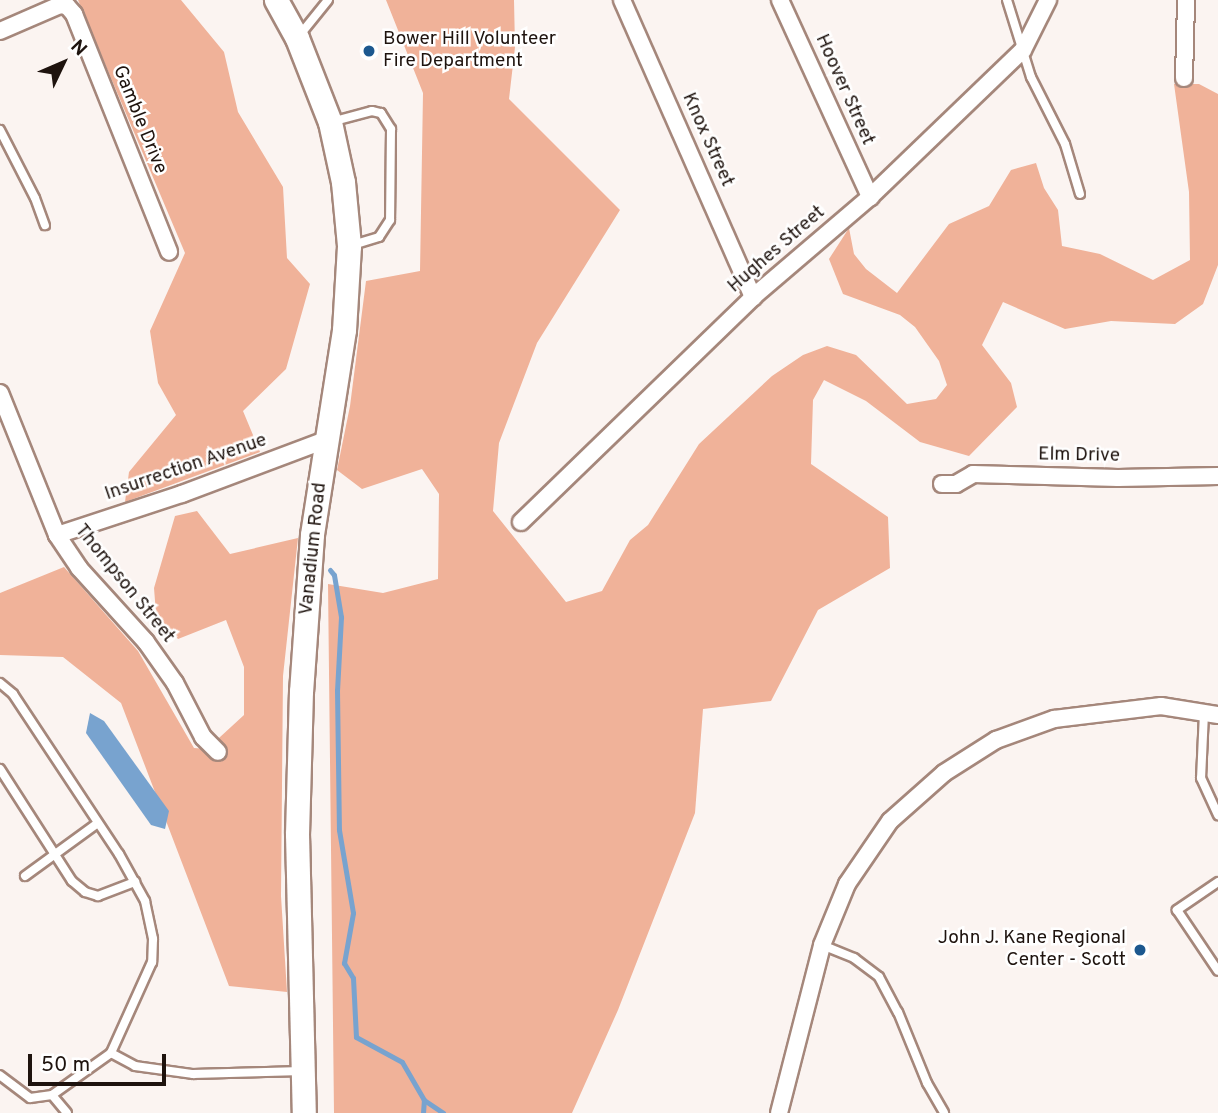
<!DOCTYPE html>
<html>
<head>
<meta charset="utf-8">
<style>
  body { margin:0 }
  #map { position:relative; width:1218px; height:1113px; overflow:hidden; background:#fbf4f1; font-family:Overpass,sans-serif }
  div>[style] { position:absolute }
  .forest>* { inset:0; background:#f0b299 }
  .water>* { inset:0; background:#78a3cf }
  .stream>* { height:5px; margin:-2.5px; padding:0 2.5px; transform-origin:2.5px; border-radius:2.5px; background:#78a3cf }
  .roads { filter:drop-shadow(2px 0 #a5877b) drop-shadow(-2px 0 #a5877b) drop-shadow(0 2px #a5877b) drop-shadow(0 -2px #a5877b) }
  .lane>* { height:8px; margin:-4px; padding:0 4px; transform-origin:4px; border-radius:4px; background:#fff }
  .street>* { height:16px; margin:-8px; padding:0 8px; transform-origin:8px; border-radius:8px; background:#fff }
  .secondary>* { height:23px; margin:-11.5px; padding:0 11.5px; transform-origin:11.5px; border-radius:11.5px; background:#fff }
  .dots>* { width:19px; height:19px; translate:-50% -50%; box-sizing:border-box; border:4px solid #fff; border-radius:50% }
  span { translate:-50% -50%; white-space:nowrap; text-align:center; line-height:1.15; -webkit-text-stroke:5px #fff; paint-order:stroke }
  .poi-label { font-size:19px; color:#1e130e }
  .left { translate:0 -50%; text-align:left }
  .right { translate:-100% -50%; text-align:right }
  .street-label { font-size:19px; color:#1e130e }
  .north { position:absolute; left:28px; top:28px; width:70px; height:70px; -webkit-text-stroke:5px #fff; paint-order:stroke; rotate:46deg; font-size:19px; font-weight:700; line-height:28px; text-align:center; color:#1e130e }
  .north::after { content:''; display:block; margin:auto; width:24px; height:32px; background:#1e130e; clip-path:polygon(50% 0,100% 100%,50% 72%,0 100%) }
  .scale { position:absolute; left:28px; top:1054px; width:138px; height:32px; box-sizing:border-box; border:4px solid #1e130e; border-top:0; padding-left:9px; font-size:21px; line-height:24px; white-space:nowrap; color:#1e130e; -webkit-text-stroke:5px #fff; paint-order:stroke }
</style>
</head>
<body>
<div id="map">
  <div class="forest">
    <i style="clip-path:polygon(78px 0,181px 0,224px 52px,238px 112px,283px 187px,287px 258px,310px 284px,286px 369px,243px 411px,260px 452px,125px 502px,129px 472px,176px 415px,158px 383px,150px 331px,185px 253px)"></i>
    <i style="clip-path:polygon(386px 0,514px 0,515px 47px,509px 99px,620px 210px,537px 343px,499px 443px,493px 511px,566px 602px,602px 591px,630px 540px,648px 525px,699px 444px,772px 376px,803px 355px,827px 346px,856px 355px,907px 404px,936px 399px,947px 385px,939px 361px,915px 327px,900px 315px,843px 294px,829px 259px,849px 228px,854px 254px,866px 269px,897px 293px,949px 224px,989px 206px,1011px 170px,1036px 163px,1044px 188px,1058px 210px,1062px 246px,1100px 254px,1153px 280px,1190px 260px,1189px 192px,1174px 84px,1199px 84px,1218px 94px,1218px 265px,1203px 304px,1175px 324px,1111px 321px,1065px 329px,1003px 302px,982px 345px,1011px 383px,1017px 407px,969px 456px,920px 442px,866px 401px,824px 380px,813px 400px,811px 464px,888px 517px,890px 568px,818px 610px,771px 701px,703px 709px,695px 813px,618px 1010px,572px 1113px,334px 1113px,328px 584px,383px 593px,438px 579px,439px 494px,422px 469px,362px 489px,337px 470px,350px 406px,366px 281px,420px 271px,423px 93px)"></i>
    <i style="clip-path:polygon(197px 511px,230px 554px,298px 538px,283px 676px,281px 896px,287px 992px,229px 986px,121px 703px,63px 657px,0 655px,0 593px,64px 567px,138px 651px,194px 748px,207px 749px,244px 715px,244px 667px,226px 620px,178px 639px,156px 614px,154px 588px,175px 516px)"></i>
  </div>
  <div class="water">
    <i style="clip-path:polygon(90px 713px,104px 721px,169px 811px,165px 829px,151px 825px,86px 733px)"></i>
  </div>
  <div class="stream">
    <i style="left:330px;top:570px;width:6px;rotate:51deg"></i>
    <i style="left:334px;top:575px;width:43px;rotate:80.5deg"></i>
    <i style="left:341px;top:617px;width:73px;rotate:93.1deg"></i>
    <i style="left:337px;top:690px;width:140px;rotate:89.2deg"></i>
    <i style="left:339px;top:830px;width:84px;rotate:80.4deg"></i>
    <i style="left:353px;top:913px;width:51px;rotate:100.2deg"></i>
    <i style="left:344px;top:963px;width:17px;rotate:59deg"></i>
    <i style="left:353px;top:978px;width:59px;rotate:87.1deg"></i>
    <i style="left:356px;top:1037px;width:52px;rotate:28.5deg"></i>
    <i style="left:402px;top:1062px;width:44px;rotate:59.9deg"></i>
    <i style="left:424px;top:1100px;width:23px;rotate:34deg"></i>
    <i style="left:423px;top:1113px;width:13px;rotate:-86deg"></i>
  </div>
  <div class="roads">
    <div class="lane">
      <i style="left:1007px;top:0;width:81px;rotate:72.7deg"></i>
      <i style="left:1031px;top:77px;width:75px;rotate:63.1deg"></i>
      <i style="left:1065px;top:144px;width:52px;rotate:73.3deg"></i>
      <i style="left:299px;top:36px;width:46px;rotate:-51.1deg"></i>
      <i style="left:331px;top:122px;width:42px;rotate:-15deg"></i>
      <i style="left:372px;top:111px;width:9px;rotate:13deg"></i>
      <i style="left:381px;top:113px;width:19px;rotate:58deg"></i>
      <i style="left:391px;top:129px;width:91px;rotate:90.6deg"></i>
      <i style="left:390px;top:220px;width:20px;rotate:123deg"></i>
      <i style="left:379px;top:237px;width:28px;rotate:163deg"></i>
      <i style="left:0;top:130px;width:76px;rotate:62.8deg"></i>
      <i style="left:35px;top:198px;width:29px;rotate:70deg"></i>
      <i style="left:0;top:683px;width:17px;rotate:40deg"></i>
      <i style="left:13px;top:694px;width:192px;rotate:56.5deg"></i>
      <i style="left:119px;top:854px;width:54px;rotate:61deg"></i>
      <i style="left:145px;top:901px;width:39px;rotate:78deg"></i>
      <i style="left:153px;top:939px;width:23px;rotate:92deg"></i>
      <i style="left:152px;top:962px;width:100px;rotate:114.3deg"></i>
      <i style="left:111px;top:1053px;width:72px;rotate:144.6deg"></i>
      <i style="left:52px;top:1095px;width:22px;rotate:172deg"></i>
      <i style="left:30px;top:1098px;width:38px;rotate:-143deg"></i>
      <i style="left:1204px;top:713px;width:65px;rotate:92.6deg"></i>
      <i style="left:1201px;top:778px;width:41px;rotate:65.3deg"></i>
      <i style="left:0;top:769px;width:133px;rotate:57.3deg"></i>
      <i style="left:72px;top:881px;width:17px;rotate:40deg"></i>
      <i style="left:85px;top:892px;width:14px;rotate:17deg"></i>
      <i style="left:98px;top:896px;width:40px;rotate:-21deg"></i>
      <i style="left:25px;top:876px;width:90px;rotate:-36deg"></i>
      <i style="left:1218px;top:882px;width:50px;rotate:145.7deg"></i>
      <i style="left:1177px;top:910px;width:73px;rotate:56.1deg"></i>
      <i style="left:822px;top:945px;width:35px;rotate:22deg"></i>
      <i style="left:854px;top:958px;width:31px;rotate:37deg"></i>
      <i style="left:879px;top:977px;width:40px;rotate:62deg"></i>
      <i style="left:898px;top:1012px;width:77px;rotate:67.8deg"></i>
      <i style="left:927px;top:1083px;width:34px;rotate:60deg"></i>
      <i style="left:111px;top:1053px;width:27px;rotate:28deg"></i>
      <i style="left:135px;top:1066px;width:59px;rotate:7.9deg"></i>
      <i style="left:193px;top:1074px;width:109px;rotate:-1.6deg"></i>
      <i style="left:52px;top:1095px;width:23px;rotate:50deg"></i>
    </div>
    <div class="street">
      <i style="left:622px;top:0;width:325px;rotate:66.2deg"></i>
      <i style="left:780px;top:0;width:217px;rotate:65.4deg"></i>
      <i style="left:0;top:31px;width:65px;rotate:-23.4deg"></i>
      <i style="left:60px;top:5px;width:7px;rotate:8deg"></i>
      <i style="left:67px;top:6px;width:11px;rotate:49deg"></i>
      <i style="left:74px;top:14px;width:256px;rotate:68.2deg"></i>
      <i style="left:1184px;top:78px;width:78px;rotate:-88.5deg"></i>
      <i style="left:0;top:393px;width:153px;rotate:68.1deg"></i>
      <i style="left:57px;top:535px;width:40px;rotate:56deg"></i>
      <i style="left:79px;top:568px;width:100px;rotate:47.8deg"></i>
      <i style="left:146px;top:642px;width:50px;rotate:54.7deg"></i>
      <i style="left:175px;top:683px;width:61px;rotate:62.6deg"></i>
      <i style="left:203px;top:737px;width:21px;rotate:45deg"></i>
      <i style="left:942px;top:484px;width:14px"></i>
      <i style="left:956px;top:484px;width:20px;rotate:-30deg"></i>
      <i style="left:973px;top:474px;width:145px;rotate:1.6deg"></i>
      <i style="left:1118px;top:478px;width:100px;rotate:-1.1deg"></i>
      <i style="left:521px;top:522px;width:323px;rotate:-44.1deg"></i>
      <i style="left:753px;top:297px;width:154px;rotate:-40.5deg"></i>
      <i style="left:870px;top:197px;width:212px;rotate:-43.9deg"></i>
      <i style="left:1023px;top:50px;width:56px;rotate:-63.4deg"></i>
      <i style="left:57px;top:535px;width:132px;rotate:-18.2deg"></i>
      <i style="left:182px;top:494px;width:156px;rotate:-20.6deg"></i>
      <i style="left:779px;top:1113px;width:173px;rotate:-75.6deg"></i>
      <i style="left:822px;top:945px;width:66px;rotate:-67.7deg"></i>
      <i style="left:847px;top:884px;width:76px;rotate:-55.7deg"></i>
      <i style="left:890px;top:821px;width:72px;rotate:-41.6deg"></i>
      <i style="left:944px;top:773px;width:62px;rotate:-32.4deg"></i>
      <i style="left:996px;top:740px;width:62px;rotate:-19.9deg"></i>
      <i style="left:1054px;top:719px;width:108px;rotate:-6.9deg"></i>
      <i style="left:1161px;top:706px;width:58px;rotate:9deg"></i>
    </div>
    <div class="secondary">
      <i style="left:276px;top:0;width:43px;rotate:61.1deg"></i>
      <i style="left:297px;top:38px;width:90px;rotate:68.6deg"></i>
      <i style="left:330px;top:122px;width:61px;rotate:77.8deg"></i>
      <i style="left:343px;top:182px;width:64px;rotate:84.6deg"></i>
      <i style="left:349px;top:246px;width:84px;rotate:93.4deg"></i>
      <i style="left:344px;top:330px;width:207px;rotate:98.9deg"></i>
      <i style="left:312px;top:535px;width:156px;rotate:94deg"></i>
      <i style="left:301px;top:691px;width:143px;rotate:91.6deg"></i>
      <i style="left:297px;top:834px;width:279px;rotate:88.6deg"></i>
    </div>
  </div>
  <div class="dots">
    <i style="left:369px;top:51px;background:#1c588f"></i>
    <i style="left:1140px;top:950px;background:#1c588f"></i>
  </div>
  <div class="poi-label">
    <span class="left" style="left:383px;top:51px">Bower Hill Volunteer<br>Fire Department</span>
    <span class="right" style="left:1126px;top:950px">John J. Kane Regional<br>Center - Scott</span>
  </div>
  <div class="street-label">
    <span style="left:844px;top:90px;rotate:66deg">Hoover Street</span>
    <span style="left:139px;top:120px;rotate:68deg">Gamble Drive</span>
    <span style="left:707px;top:140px;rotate:66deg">Knox Street</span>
    <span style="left:777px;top:250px;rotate:-41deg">Hughes Street</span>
    <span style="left:1079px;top:456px;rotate:1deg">Elm Drive</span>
    <span style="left:186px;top:468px;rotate:-19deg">Insurrection Avenue</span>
    <span style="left:314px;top:549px;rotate:-84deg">Vanadium Road</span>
    <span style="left:124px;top:584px;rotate:51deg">Thompson Street</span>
  </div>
  <div class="north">N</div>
  <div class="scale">50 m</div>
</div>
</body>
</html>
